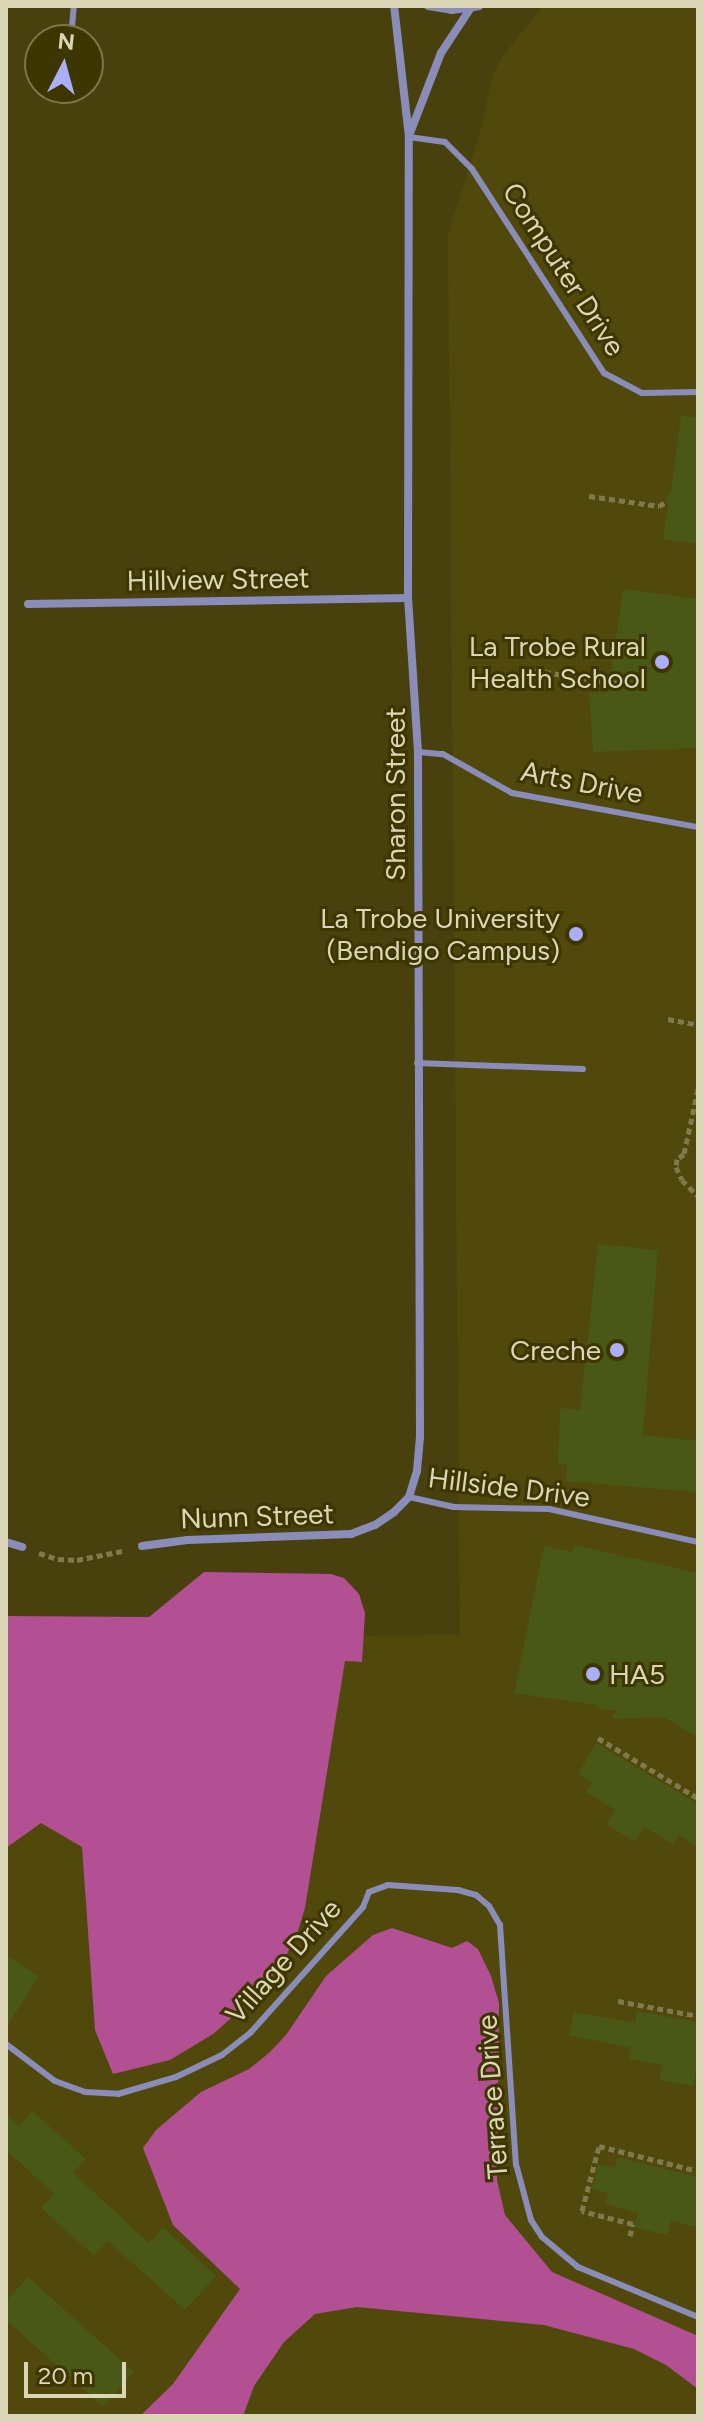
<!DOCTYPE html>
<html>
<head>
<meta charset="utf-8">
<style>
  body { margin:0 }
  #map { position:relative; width:704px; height:2422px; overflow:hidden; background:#48410d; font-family:Figtree,sans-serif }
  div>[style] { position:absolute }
  .built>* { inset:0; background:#51480b }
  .forest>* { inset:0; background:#b25093 }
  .building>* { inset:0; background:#495816 }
  .path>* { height:5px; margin-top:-2.5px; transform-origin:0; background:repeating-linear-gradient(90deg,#7f7a4d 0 6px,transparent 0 10px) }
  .service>* { height:6px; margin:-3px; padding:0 3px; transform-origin:3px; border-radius:3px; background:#8a8dba }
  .minor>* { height:8px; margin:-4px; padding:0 4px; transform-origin:4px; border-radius:4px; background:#8a8dba }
  .dots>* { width:22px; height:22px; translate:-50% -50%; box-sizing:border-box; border:4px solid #3e3600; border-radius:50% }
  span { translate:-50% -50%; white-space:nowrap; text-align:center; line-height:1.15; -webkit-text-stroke:6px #3e3600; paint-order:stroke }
  .street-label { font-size:28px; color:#dad6b6 }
  .poi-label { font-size:28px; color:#dad6b6 }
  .right { translate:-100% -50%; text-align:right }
  .left { translate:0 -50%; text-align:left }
  .frame { position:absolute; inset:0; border:8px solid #dad6b6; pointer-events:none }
  .north { position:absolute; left:24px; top:24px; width:80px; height:80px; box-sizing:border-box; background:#3e3600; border:2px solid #7c7649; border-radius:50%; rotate:6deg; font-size:22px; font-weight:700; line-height:32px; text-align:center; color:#dad6b6 }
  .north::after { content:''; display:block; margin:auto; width:28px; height:36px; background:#abaffb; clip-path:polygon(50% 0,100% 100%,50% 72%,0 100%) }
  .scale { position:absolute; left:24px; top:2362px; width:102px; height:36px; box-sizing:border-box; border:4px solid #dad6b6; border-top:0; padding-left:10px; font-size:24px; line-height:28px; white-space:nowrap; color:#dad6b6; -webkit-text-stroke:6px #3e3600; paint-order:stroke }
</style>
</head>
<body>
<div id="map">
  <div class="built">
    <i style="clip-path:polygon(543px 6px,698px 6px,698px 2416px,6px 2416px,6px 1637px,460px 1635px,448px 234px,479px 136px,493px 74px,503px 56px)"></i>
  </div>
  <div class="forest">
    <i style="clip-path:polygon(204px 1572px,331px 1574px,344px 1578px,359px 1594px,365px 1613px,362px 1662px,345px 1661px,305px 1908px,297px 1934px,282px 1964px,253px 1999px,213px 2034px,170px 2060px,113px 2074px,95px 2030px,82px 1847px,41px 1823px,6px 1848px,6px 1616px,149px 1617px)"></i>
    <i style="clip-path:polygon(392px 1928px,452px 1948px,467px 1941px,478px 1949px,491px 1976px,499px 2003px,497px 2180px,505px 2215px,552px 2272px,698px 2336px,698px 2389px,666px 2365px,634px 2349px,544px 2325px,357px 2307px,315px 2314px,284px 2342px,254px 2386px,243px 2416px,140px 2416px,173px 2384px,240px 2289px,173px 2225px,143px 2148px,156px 2130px,201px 2092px,249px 2069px,269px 2053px,286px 2035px,326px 1976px,373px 1935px)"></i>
  </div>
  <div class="building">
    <i style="clip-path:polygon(681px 416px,698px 417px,698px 544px,663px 539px,668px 505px,664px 498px,671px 493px)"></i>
    <i style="clip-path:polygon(623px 589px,698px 599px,698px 748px,593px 752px,589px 693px,608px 692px)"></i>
    <i style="clip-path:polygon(598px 1244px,658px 1250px,643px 1435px,698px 1441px,698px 1492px,566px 1481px,567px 1465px,558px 1464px,560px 1408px,580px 1410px)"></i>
    <i style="clip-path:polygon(575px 1545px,698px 1573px,698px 1738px,664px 1717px,611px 1719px,616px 1711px,596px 1708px,597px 1705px,514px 1693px,544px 1546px,572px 1552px)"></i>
    <i style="clip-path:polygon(596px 1743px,698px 1804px,698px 1847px,679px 1835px,673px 1844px,644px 1827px,635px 1842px,606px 1824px,615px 1810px,586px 1792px,592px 1783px,578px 1774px)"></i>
    <i style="clip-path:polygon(6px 1955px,39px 1976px,6px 2028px)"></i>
    <i style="clip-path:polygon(637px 2011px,698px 2022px,698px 2058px,693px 2086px,659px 2080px,662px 2065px,629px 2059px,631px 2048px,569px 2035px,574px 2012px,635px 2023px)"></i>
    <i style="clip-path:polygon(32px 2111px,86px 2159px,73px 2173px,149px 2243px,163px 2227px,216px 2276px,185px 2310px,108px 2241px,94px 2256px,41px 2208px,54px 2194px,6px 2150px,6px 2114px,19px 2126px)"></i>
    <i style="clip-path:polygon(617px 2157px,698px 2177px,698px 2227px,671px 2221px,667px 2235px,634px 2227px,638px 2213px,605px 2204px,608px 2193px,592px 2189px,598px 2164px,615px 2168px)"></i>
    <i style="clip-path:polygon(28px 2277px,134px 2372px,103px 2407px,6px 2320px,6px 2301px)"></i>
  </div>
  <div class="path">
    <i style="left:589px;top:496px;width:71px;rotate:8.1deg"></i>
    <i style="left:659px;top:506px;width:8px;rotate:-30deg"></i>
    <i style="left:525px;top:669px;width:99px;rotate:8.7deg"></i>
    <i style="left:668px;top:1019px;width:31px;rotate:11deg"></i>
    <i style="left:698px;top:1089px;width:66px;rotate:102.2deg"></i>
    <i style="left:684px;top:1154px;width:9px;rotate:144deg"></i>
    <i style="left:677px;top:1159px;width:8px;rotate:97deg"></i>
    <i style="left:676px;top:1167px;width:14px;rotate:65deg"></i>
    <i style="left:682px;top:1180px;width:23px;rotate:45deg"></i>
    <i style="left:39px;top:1553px;width:20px;rotate:18deg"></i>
    <i style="left:58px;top:1559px;width:19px;rotate:3deg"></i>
    <i style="left:77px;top:1560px;width:46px;rotate:-11.3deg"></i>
    <i style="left:598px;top:1738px;width:117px;rotate:31deg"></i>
    <i style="left:618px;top:2001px;width:81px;rotate:10.6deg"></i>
    <i style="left:630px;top:2236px;width:12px;rotate:-76deg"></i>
    <i style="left:633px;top:2224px;width:53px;rotate:-165.7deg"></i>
    <i style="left:582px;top:2211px;width:67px;rotate:-75.3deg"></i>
    <i style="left:599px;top:2146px;width:102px;rotate:14.2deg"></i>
  </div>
  <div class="service">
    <i style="left:72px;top:27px;width:21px;rotate:-85deg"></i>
    <i style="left:409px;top:137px;width:36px;rotate:8deg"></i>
    <i style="left:445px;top:142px;width:38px;rotate:45deg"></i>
    <i style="left:472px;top:169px;width:243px;rotate:57.1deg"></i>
    <i style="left:604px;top:373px;width:43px;rotate:27.8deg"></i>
    <i style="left:642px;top:393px;width:56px;rotate:-1deg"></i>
    <i style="left:418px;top:752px;width:25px;rotate:5deg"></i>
    <i style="left:443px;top:754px;width:79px;rotate:29.5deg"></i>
    <i style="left:512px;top:793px;width:189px;rotate:10.4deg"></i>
    <i style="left:417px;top:1063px;width:166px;rotate:2.1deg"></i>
    <i style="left:409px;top:1497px;width:46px;rotate:12.5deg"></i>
    <i style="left:454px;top:1507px;width:95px;rotate:1.2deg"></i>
    <i style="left:549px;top:1509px;width:153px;rotate:12.5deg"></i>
    <i style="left:6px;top:2044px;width:61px;rotate:37.1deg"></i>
    <i style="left:55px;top:2081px;width:32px;rotate:20deg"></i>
    <i style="left:85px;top:2092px;width:33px;rotate:3deg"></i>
    <i style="left:118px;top:2094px;width:60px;rotate:-16.3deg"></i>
    <i style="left:176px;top:2077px;width:51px;rotate:-25.6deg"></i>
    <i style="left:222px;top:2055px;width:37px;rotate:-38deg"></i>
    <i style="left:251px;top:2032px;width:168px;rotate:-48.1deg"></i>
    <i style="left:363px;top:1907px;width:16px;rotate:-68deg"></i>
    <i style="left:369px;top:1892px;width:20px;rotate:-20deg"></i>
    <i style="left:388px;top:1885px;width:70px;rotate:4.1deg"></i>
    <i style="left:458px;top:1890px;width:19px;rotate:16deg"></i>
    <i style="left:476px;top:1895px;width:17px;rotate:40deg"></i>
    <i style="left:489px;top:1906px;width:22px;rotate:60deg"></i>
    <i style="left:500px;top:1925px;width:240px;rotate:86.2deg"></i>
    <i style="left:516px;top:2164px;width:58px;rotate:75deg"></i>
    <i style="left:531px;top:2220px;width:20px;rotate:57deg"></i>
    <i style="left:542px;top:2237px;width:47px;rotate:39.8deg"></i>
    <i style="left:578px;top:2267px;width:130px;rotate:22.6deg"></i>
  </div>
  <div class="minor">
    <i style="left:428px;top:6px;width:24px;rotate:9deg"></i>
    <i style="left:452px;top:10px;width:27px;rotate:-8deg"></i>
    <i style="left:410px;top:133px;width:86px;rotate:-68.8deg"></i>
    <i style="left:441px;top:53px;width:53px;rotate:-56.6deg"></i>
    <i style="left:28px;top:604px;width:380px;rotate:-0.9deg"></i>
    <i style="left:6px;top:1542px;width:17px;rotate:17deg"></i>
    <i style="left:142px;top:1546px;width:46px;rotate:-7.4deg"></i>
    <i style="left:188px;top:1540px;width:163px;rotate:-2.1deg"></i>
    <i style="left:351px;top:1534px;width:26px;rotate:-21deg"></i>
    <i style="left:375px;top:1525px;width:23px;rotate:-34deg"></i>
    <i style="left:394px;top:1512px;width:21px;rotate:-45deg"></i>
    <i style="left:409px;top:1497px;width:27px;rotate:-73deg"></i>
    <i style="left:417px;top:1471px;width:34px;rotate:-85deg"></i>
    <i style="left:420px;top:1437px;width:685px;rotate:-90.17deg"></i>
    <i style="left:418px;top:752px;width:154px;rotate:-93.7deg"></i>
    <i style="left:408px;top:598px;width:461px;rotate:-89.9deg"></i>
    <i style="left:409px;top:137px;width:132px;rotate:-96.5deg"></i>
  </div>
  <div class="dots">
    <i style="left:662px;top:662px;background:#abaffb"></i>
    <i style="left:576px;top:934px;background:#abaffb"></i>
    <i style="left:617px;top:1350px;background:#abaffb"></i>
    <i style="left:593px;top:1674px;background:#abaffb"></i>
  </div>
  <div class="street-label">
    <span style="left:564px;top:269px;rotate:57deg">Computer Drive</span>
    <span style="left:218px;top:579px;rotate:-1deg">Hillview Street</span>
    <span style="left:582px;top:782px;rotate:11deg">Arts Drive</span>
    <span style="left:395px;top:794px;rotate:-90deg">Sharon Street</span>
    <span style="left:509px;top:1487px;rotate:7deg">Hillside Drive</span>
    <span style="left:257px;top:1516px;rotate:-2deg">Nunn Street</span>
    <span style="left:283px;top:1961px;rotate:-48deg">Village Drive</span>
    <span style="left:492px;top:2097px;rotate:-94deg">Terrace Drive</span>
  </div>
  <div class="poi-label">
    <span class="right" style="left:646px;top:662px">La Trobe Rural<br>Health School</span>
    <span class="right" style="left:560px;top:934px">La Trobe University<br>(Bendigo Campus)</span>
    <span class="right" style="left:601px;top:1350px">Creche</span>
    <span class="left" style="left:609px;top:1674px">HA5</span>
  </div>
  <div class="frame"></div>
  <div class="north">N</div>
  <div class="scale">20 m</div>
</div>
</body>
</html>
